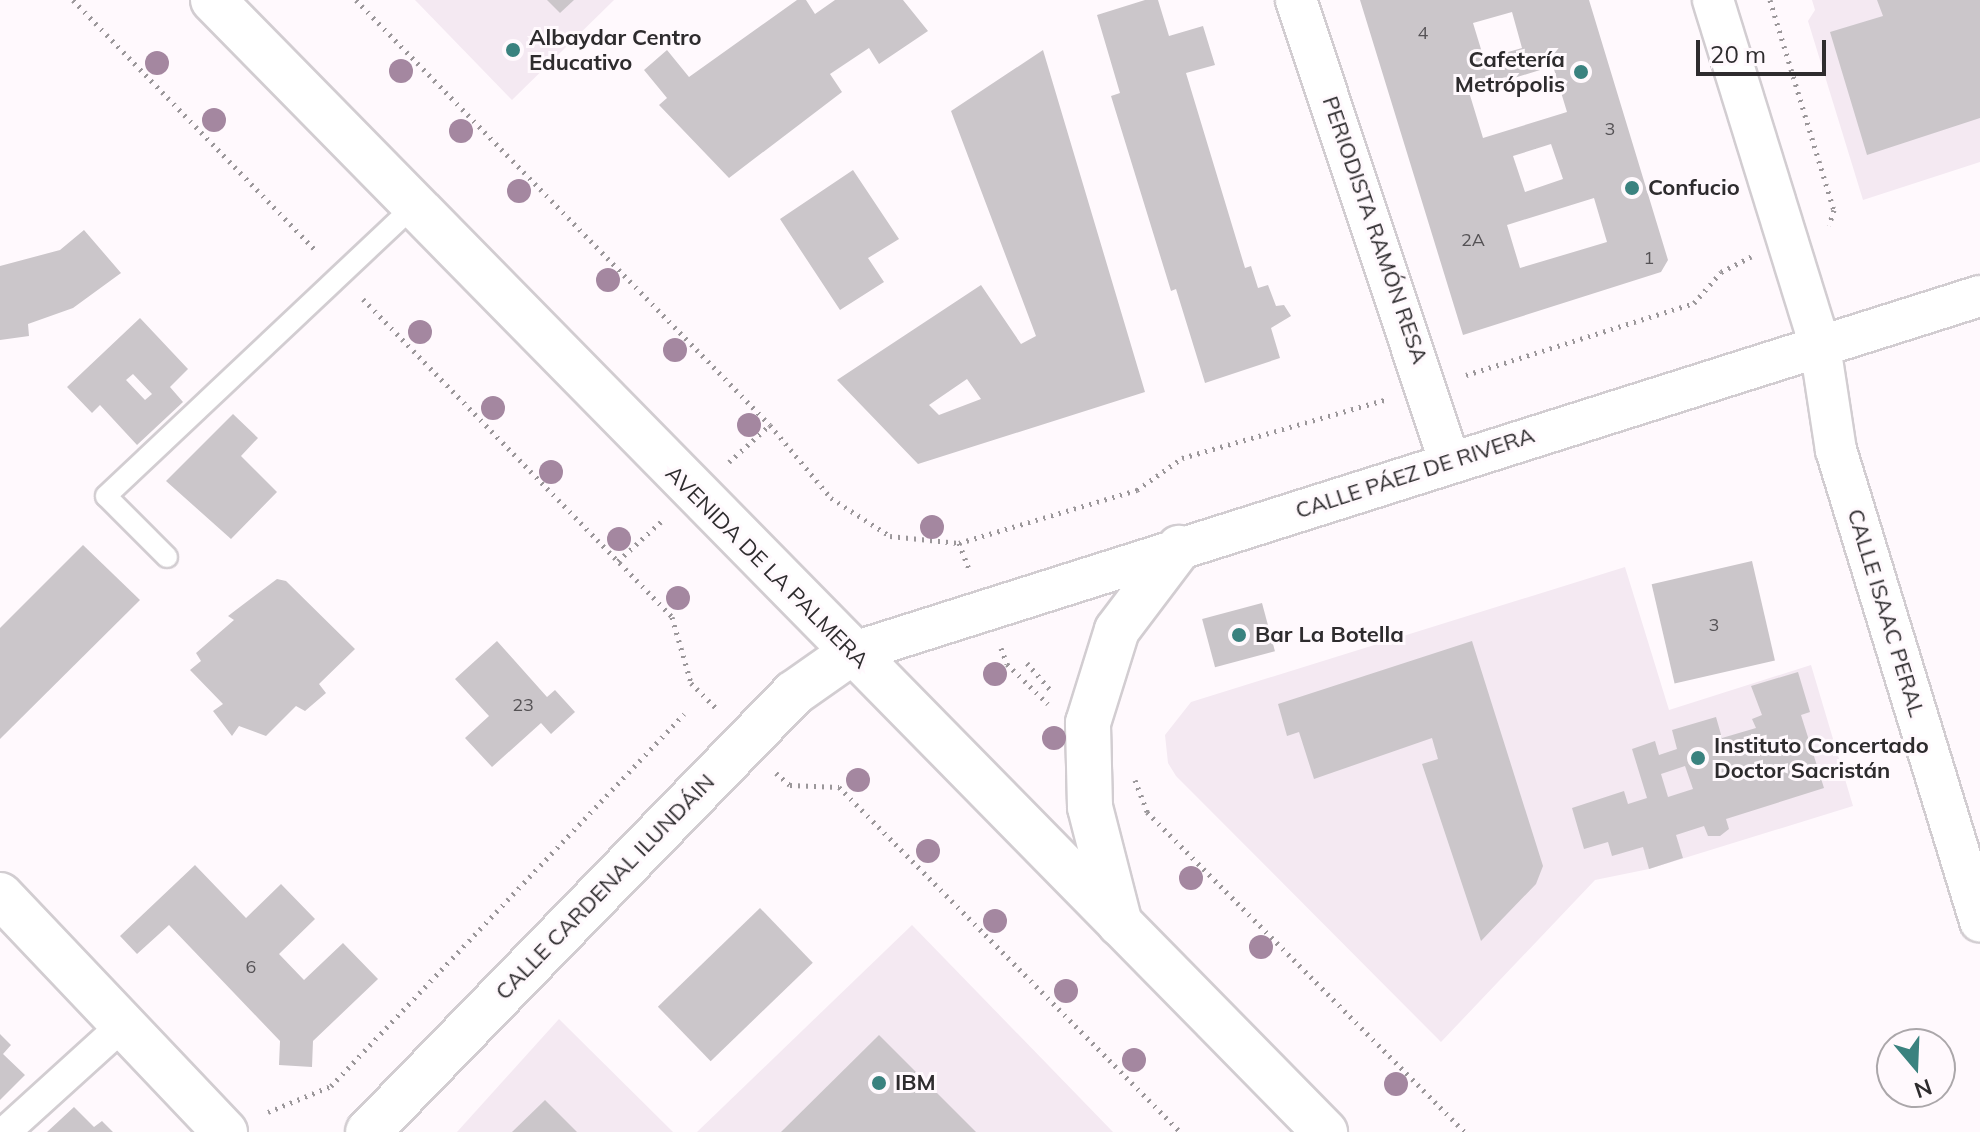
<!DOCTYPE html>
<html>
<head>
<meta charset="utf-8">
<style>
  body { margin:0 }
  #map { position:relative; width:1980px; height:1132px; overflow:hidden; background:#fff9fd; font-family:Mulish,sans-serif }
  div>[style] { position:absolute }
  .built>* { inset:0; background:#f4e9f2 }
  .building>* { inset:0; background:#cbc6ca; transform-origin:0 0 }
  .path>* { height:5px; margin-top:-2.5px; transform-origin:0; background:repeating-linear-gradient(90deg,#9b979a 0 2px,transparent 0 8px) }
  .roads { filter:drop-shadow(2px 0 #d2cdd1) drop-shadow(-2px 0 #d2cdd1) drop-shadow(0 2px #d2cdd1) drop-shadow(0 -2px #d2cdd1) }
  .service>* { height:20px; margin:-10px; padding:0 10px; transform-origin:10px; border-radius:10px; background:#fff }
  .pedestrian>* { height:30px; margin:-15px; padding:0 15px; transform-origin:15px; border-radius:15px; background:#fff }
  .minor>* { height:40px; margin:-20px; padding:0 20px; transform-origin:20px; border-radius:20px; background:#fff }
  .secondary>* { height:44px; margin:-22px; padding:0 22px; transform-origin:22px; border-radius:22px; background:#fff }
  .primary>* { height:44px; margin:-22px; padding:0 22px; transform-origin:22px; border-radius:22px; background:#fff }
  .trees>* { width:24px; height:24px; margin:-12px; border-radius:50%; background:#a487a0 }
  .dots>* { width:22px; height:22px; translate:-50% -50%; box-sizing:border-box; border:4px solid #fff9fd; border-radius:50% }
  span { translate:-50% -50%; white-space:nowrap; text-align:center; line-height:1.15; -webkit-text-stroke:6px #fff9fd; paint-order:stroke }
  .number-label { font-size:18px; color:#555255 }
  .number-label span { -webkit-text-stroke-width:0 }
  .poi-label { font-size:22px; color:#2e2c2e; font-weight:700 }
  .left { translate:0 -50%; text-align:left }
  .right { translate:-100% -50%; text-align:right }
  .street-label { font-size:22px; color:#2e2c2e }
  .north { position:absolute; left:1876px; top:1028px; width:80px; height:80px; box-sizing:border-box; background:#fff9fd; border:2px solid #aba7aa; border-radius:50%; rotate:161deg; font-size:22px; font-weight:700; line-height:32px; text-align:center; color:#2e2c2e }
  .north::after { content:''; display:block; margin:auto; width:28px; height:36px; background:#3a827f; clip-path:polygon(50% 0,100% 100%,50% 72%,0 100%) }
  .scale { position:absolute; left:1696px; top:40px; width:130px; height:36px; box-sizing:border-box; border:4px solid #2e2c2e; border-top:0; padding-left:10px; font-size:24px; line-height:28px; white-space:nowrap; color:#2e2c2e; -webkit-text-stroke:6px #fff9fd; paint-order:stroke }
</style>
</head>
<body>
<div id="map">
  <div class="built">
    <i style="clip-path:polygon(415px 0,614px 0,512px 100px)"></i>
    <i style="clip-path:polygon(1812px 0,1980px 0,1980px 162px,1863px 200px,1808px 21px,1815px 10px)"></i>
    <i style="clip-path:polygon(1625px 567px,1669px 710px,1811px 665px,1853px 806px,1649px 869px,1595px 880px,1441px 1042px,1176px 776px,1168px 763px,1165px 735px,1191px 702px)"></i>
    <i style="clip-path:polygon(912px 925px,1113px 1132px,697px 1132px)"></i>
    <i style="clip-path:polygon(559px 1019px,673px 1132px,457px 1132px)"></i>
  </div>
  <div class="building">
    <i style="clip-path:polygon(547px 0,574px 0,560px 13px)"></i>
    <i style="clip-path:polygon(797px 0,806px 0,815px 14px,835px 0,903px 0,928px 31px,879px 64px,869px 48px,830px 74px,842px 92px,729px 178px,659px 105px,667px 98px,644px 70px,667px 50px,689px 77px)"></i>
    <i style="clip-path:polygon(1145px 0,1158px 0,1169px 36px,1203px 26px,1215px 65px,1186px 73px,1245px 268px,1251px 266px,1258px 288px,1268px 285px,1276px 306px,1284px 305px,1291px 316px,1271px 328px,1280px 358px,1205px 383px,1176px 289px,1171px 291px,1111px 96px,1120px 93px,1097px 15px)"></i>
    <i style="clip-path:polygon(evenodd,1360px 0,1589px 0,1668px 260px,1661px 272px,1463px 335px,1360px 0,1512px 12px,1522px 48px,1484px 59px,1473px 23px,1512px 12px,1360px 0,1553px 66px,1567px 112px,1483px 138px,1469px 92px,1553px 66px,1360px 0,1551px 144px,1563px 179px,1525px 192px,1513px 156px,1551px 144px,1360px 0,1594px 198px,1607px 242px,1520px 268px,1507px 225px,1594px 198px)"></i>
    <i style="clip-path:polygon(1877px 0,1980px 0,1980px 118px,1867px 155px,1830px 32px,1883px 16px)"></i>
    <i style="clip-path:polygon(evenodd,1043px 50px,1145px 392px,918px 464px,837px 380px,981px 285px,1021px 344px,1036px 336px,951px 111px,1043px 50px,967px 379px,981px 399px,939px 415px,929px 405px,967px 379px)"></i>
    <i style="clip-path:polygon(853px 170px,899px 239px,868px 258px,884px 282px,840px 310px,780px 219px)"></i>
    <i style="clip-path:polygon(84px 230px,121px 273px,73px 308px,28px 324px,29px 336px,0 340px,0 266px,60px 250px)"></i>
    <i style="clip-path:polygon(evenodd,140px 318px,188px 369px,170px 387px,183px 402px,137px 445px,100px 405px,92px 413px,67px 387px,140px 318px,133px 374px,152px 394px,145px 400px,126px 380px,133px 374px)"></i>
    <i style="clip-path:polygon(233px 414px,258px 438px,241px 456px,277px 492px,231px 539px,166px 481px)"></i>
    <i style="clip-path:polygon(83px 545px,140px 600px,0 739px,0 628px)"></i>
    <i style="left:1752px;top:561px;width:102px;height:103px;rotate:77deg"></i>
    <i style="clip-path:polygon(277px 579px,286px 581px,355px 649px,319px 684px,326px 693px,305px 711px,296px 706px,266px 736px,239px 726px,232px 736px,213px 711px,223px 704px,190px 670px,201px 661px,196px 653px,234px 620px,228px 616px)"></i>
    <i style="left:1262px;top:603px;width:50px;height:62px;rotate:75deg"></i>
    <i style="clip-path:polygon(497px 641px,547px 697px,555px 690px,575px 712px,551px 734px,541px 723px,492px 767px,465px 738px,489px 716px,455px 679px)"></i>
    <i style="clip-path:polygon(1472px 641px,1543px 866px,1536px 884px,1481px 941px,1422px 764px,1438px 759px,1432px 738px,1314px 779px,1299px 732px,1287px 736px,1278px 704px)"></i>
    <i style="clip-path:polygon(evenodd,1798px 672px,1810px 712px,1801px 715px,1824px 788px,1726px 819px,1729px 829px,1720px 836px,1708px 836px,1704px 826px,1676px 835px,1683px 858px,1649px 869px,1643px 847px,1612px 856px,1608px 842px,1584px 849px,1572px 808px,1624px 791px,1628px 804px,1647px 798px,1632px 749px,1655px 741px,1659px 755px,1677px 749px,1672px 730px,1716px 717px,1722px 738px,1756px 728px,1752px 719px,1762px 715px,1751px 686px,1798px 672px,1685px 766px,1693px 789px,1668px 797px,1661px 774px,1685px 766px)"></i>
    <i style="clip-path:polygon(195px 865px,246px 918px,281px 884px,315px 919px,279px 954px,304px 980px,343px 943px,378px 979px,313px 1041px,312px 1067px,279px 1065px,280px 1041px,169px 925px,137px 954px,120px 936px)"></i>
    <i style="left:760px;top:908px;width:76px;height:142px;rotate:46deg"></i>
    <i style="clip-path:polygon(0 1034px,11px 1045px,3px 1054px,25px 1075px,0 1100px)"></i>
    <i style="clip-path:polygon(879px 1035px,976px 1132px,781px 1132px)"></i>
    <i style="clip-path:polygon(545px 1100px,577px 1132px,512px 1132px)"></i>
    <i style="clip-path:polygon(74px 1107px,94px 1127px,102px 1121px,113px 1132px,47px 1132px)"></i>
  </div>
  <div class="path">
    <i style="left:73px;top:0;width:351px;rotate:45.9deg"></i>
    <i style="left:356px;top:0;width:593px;rotate:45.75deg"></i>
    <i style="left:770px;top:425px;width:95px;rotate:50.1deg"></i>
    <i style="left:831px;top:498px;width:70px;rotate:32.8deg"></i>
    <i style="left:890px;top:536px;width:69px;rotate:5.8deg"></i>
    <i style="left:959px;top:543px;width:186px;rotate:-16.6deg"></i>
    <i style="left:1137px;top:490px;width:55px;rotate:-35.4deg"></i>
    <i style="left:1182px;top:458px;width:214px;rotate:-16deg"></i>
    <i style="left:1770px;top:0;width:220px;rotate:73.1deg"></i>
    <i style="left:1834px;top:210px;width:16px;rotate:108deg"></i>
    <i style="left:363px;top:299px;width:443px;rotate:45.8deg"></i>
    <i style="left:672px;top:617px;width:69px;rotate:73.9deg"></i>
    <i style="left:691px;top:683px;width:38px;rotate:45deg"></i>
    <i style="left:1466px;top:375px;width:239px;rotate:-17.5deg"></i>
    <i style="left:1694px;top:303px;width:41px;rotate:-48.9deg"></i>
    <i style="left:1721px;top:272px;width:34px;rotate:-27deg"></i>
    <i style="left:729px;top:462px;width:55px;rotate:-42.1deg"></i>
    <i style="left:959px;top:543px;width:31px;rotate:69deg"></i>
    <i style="left:618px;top:561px;width:62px;rotate:-42.4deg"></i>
    <i style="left:1001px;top:648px;width:17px;rotate:69deg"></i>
    <i style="left:1007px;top:664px;width:57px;rotate:44.3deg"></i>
    <i style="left:1027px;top:663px;width:37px;rotate:49deg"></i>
    <i style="left:776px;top:773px;width:18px;rotate:41deg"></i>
    <i style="left:790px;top:785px;width:49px;rotate:2.3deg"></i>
    <i style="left:839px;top:787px;width:486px;rotate:45.3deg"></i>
    <i style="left:1135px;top:780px;width:34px;rotate:69deg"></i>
    <i style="left:1147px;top:812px;width:451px;rotate:45.2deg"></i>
    <i style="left:268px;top:1112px;width:68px;rotate:-22.4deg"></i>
    <i style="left:331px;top:1086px;width:513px;rotate:-46.5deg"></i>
  </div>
  <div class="roads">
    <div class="service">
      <i style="left:167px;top:557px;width:86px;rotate:-135deg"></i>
      <i style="left:106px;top:496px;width:423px;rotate:-43.3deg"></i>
    </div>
    <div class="pedestrian">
      <i style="left:5px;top:1132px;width:159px;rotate:-42.2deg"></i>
    </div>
    <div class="minor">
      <i style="left:1296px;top:0;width:487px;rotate:71.6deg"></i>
      <i style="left:1713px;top:0;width:362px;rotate:72.8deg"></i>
      <i style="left:1820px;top:346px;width:105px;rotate:81.3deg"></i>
      <i style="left:1836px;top:450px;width:493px;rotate:73deg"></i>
      <i style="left:851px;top:653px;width:1184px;rotate:-17.55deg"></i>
    </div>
    <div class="secondary">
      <i style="left:0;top:895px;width:327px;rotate:46.5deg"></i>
      <i style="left:368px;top:1132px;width:612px;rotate:-45.86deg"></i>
      <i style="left:794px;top:693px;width:70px;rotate:-35.1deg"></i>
    </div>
    <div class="primary">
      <i style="left:213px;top:0;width:1587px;rotate:45.51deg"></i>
      <i style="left:1120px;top:924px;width:121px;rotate:-104.4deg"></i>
      <i style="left:1090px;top:807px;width:84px;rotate:-91.4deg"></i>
      <i style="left:1088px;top:723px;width:97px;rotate:-72.7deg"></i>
      <i style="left:1117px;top:630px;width:103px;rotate:-52.9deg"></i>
    </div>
  </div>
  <div class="trees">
    <i style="left:157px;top:63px"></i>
    <i style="left:401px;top:71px"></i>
    <i style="left:214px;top:120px"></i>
    <i style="left:461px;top:131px"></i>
    <i style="left:519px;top:191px"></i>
    <i style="left:608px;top:280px"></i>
    <i style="left:420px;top:332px"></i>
    <i style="left:675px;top:350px"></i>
    <i style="left:493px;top:408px"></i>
    <i style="left:749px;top:425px"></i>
    <i style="left:551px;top:472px"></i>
    <i style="left:932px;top:527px"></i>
    <i style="left:619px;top:539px"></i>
    <i style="left:678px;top:598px"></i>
    <i style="left:995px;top:674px"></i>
    <i style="left:1054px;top:738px"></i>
    <i style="left:858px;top:780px"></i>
    <i style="left:928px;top:851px"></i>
    <i style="left:1191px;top:878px"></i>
    <i style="left:995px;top:921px"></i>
    <i style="left:1261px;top:947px"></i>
    <i style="left:1066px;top:991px"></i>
    <i style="left:1134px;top:1060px"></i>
    <i style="left:1396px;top:1084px"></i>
  </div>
  <div class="dots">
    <i style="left:513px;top:50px;background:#3a827f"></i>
    <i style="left:1581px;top:72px;background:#3a827f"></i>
    <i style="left:1632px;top:188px;background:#3a827f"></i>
    <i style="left:1239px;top:635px;background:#3a827f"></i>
    <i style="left:1698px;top:758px;background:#3a827f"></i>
    <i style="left:879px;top:1083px;background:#3a827f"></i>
  </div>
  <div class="number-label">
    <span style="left:1423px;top:33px">4</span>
    <span style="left:1610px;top:129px">3</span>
    <span style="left:1473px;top:240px">2A</span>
    <span style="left:1649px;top:258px">1</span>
    <span style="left:1714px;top:625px">3</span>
    <span style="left:523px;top:705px">23</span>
    <span style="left:251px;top:967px">6</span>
  </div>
  <div class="poi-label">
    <span class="left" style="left:529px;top:50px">Albaydar Centro<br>Educativo</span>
    <span class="right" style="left:1565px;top:72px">Cafetería<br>Metrópolis</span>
    <span class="left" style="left:1648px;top:188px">Confucio</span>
    <span class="left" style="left:1255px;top:635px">Bar La Botella</span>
    <span class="left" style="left:1714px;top:758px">Instituto Concertado<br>Doctor Sacristán</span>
    <span class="left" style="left:895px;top:1083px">IBM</span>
  </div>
  <div class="street-label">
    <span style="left:1375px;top:230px;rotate:71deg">PERIODISTA RAMÓN RESA</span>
    <span style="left:1415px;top:473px;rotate:-18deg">CALLE PÁEZ DE RIVERA</span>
    <span style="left:767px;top:567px;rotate:45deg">AVENIDA DE LA PALMERA</span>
    <span style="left:1886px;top:613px;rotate:73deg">CALLE ISAAC PERAL</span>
    <span style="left:605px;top:887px;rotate:-46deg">CALLE CARDENAL ILUNDÁIN</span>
  </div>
  <div class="north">N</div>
  <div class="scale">20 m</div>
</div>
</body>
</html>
